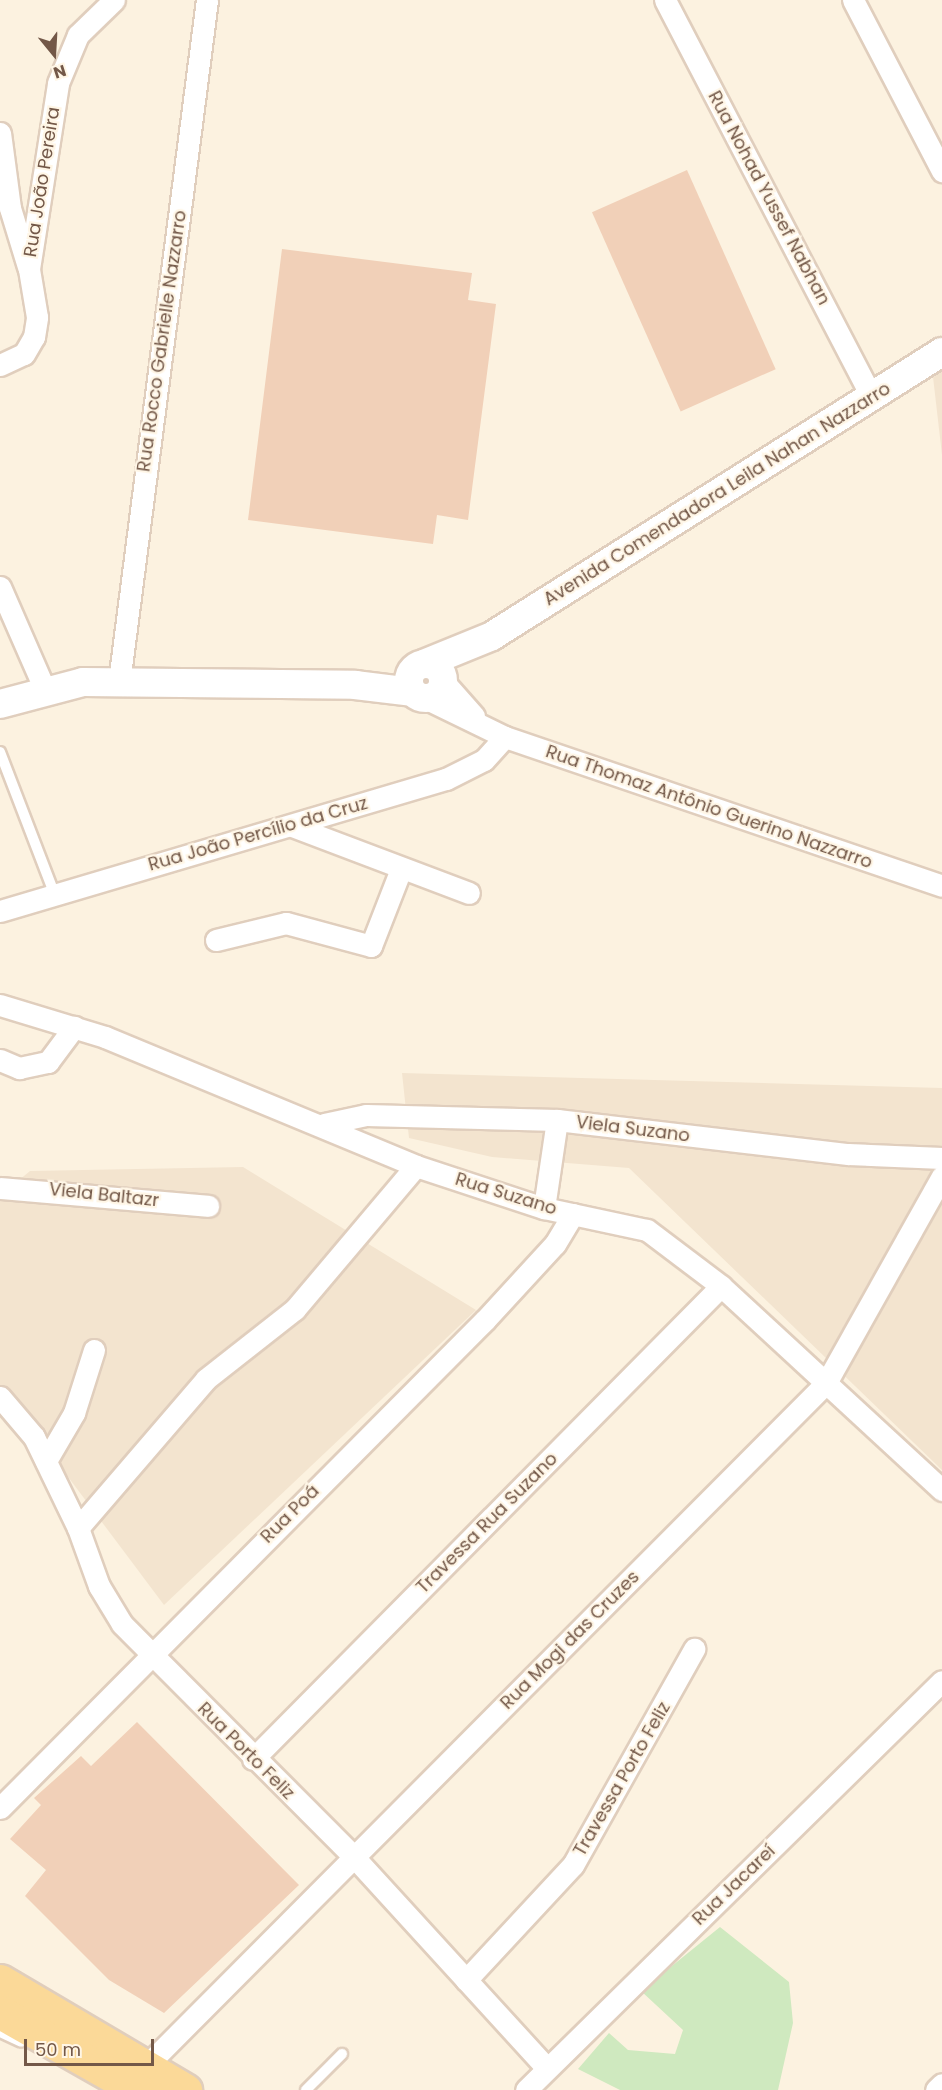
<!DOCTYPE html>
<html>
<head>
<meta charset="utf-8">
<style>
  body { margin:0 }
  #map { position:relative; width:942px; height:2090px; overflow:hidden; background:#fcf2e0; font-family:Poppins,sans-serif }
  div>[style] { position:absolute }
  .residential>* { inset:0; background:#f3e4cf }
  .green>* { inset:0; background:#cfe9bf }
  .building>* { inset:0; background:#f1d0b8; transform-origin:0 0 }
  .roads { filter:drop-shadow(2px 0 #e0cebd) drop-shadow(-2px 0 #e0cebd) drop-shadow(0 2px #e0cebd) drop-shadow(0 -2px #e0cebd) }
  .lane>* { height:10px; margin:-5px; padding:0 5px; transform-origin:5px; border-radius:5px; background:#fff }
  .street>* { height:21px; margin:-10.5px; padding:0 10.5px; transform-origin:10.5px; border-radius:10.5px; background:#fff }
  .secondary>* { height:28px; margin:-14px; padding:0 14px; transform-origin:14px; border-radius:14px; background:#fff }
  .secondary>.ring { margin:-14px; padding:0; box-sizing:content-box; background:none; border:28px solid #fff; border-radius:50% }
  .primary>* { height:33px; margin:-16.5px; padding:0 16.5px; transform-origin:16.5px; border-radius:16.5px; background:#fbd998 }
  span { translate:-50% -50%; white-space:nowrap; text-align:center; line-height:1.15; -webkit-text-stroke:4.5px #fff6e6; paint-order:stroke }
  .street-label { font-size:18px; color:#735848 }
  .north { position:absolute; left:24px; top:24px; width:60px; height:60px; -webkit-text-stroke:4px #fff6e6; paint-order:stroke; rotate:162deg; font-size:16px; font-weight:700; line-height:24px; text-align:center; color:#735848 }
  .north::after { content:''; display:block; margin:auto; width:21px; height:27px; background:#735848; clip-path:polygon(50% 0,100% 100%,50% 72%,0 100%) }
  .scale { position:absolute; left:24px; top:2039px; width:130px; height:27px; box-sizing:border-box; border:3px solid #735848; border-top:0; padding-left:8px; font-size:18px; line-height:21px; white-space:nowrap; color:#735848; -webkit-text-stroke:4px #fff6e6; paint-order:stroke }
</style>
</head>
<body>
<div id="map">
  <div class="residential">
    <i style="clip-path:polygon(942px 371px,942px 455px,933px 377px)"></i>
    <i style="clip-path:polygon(402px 1073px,942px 1088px,942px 1470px,629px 1168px,492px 1157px,409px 1138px)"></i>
    <i style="clip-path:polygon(243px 1167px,476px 1310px,164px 1605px,0 1386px,0 1196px,30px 1171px)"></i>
  </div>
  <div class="green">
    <i style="clip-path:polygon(720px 1927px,789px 1982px,793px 2023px,778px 2090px,620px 2090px,578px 2069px,609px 2033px,628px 2050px,675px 2054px,683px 2030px,641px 1991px)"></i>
  </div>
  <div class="building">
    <i style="left:687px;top:170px;width:218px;height:104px;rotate:66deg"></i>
    <i style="clip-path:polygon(282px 249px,472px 273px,468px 300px,496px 304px,468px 520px,437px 515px,433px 544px,248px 520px)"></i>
    <i style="clip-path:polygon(137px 1722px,299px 1885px,164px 2013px,109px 1980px,25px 1896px,46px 1870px,10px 1839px,41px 1805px,34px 1798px,81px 1756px,91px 1766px)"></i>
  </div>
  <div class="roads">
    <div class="lane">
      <i style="left:0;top:752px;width:151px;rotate:69deg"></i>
      <i style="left:0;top:2032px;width:23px;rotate:25deg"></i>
      <i style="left:306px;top:2090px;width:51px;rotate:-45deg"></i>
    </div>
    <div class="street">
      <i style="left:665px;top:0;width:448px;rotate:62.5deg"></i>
      <i style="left:853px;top:0;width:193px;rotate:62.5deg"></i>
      <i style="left:0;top:133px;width:76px;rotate:82.4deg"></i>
      <i style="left:10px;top:208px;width:62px;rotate:73deg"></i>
      <i style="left:0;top:365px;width:26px;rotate:-25deg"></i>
      <i style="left:24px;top:354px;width:20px;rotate:-60deg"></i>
      <i style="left:34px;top:337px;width:20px;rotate:-81deg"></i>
      <i style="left:37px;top:317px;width:49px;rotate:-99.5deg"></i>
      <i style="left:29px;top:269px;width:188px;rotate:-81.1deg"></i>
      <i style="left:58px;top:83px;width:52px;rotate:-67.4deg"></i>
      <i style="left:78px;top:35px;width:50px;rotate:-44.2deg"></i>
      <i style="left:0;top:587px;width:112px;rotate:66.4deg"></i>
      <i style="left:443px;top:681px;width:47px;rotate:48.5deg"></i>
      <i style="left:119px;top:682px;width:688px;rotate:-82.65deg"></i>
      <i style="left:427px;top:699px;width:87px;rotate:26deg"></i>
      <i style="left:505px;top:737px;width:462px;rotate:18.8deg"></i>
      <i style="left:292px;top:826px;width:189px;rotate:20.7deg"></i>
      <i style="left:0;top:911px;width:465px;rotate:-16.5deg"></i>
      <i style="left:446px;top:779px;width:42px;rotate:-26.6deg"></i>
      <i style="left:484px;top:760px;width:31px;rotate:-48deg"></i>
      <i style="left:216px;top:940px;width:72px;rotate:-13.7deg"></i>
      <i style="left:286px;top:923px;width:88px;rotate:15.1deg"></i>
      <i style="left:371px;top:946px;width:83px;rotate:-68.7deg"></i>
      <i style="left:0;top:1005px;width:110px;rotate:16.9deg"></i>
      <i style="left:105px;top:1037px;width:337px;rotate:22.5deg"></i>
      <i style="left:416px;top:1166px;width:135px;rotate:18.2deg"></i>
      <i style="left:544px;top:1208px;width:105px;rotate:12.1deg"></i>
      <i style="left:647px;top:1230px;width:93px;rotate:37.1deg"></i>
      <i style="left:721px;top:1286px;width:301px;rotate:42.7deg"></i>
      <i style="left:0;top:1060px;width:21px;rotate:23deg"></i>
      <i style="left:19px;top:1068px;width:30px;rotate:-12deg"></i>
      <i style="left:48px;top:1062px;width:44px;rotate:-53.4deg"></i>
      <i style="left:324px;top:1124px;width:43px;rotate:-12.1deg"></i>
      <i style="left:366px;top:1115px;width:191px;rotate:1.5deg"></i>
      <i style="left:557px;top:1120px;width:293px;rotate:6.7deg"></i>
      <i style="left:848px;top:1154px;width:94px;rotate:2.4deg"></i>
      <i style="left:0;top:1188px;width:209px;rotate:4.9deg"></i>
      <i style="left:544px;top:1208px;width:89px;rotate:-81.6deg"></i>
      <i style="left:0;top:1397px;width:52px;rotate:49.6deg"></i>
      <i style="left:34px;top:1437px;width:101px;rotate:64.2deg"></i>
      <i style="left:78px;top:1528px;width:62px;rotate:70.1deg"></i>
      <i style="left:99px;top:1586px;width:44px;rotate:58.8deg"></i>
      <i style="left:122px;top:1624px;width:329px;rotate:45.1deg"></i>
      <i style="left:354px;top:1857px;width:286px;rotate:47.6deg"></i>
      <i style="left:46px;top:1461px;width:56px;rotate:-59.7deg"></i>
      <i style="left:74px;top:1413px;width:66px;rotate:-72.4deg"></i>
      <i style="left:78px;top:1528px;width:196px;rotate:-49.3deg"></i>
      <i style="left:206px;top:1379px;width:113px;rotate:-38.2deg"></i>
      <i style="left:295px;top:1309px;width:187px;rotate:-49.8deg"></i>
      <i style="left:253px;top:1759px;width:665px;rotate:-45.3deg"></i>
      <i style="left:0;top:1808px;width:688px;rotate:-45.18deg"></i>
      <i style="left:485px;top:1320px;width:103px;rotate:-47.4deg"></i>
      <i style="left:555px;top:1244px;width:35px;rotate:-59deg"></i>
      <i style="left:466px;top:1980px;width:157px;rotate:-47.1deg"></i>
      <i style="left:573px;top:1865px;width:248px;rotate:-60.7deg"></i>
      <i style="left:146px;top:2066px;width:964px;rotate:-45.13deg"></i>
      <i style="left:826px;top:1383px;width:237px;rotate:-60.7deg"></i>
      <i style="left:526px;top:2090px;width:583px;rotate:-44.51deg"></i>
      <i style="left:936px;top:2090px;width:8px;rotate:-45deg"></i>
    </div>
    <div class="secondary">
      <i style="left:426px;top:663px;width:71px;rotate:-22.2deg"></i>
      <i style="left:492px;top:636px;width:532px;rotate:-32.26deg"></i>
      <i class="ring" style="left:409px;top:664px;width:6px;height:6px"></i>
      <i style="left:0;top:704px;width:86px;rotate:-14.8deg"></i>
      <i style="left:83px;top:682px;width:272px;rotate:0.6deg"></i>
      <i style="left:355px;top:685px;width:57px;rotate:7deg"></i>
    </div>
    <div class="primary">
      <i style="left:0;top:1981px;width:215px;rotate:30.5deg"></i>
      <i style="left:0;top:2012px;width:159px;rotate:29.5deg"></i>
    </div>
  </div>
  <div class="street-label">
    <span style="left:42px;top:182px;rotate:-81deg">Rua João Pereira</span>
    <span style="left:769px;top:198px;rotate:62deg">Rua Nohad Yussef Nabhan</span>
    <span style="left:162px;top:341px;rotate:-82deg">Rua Rocco Gabrielle Nazzarro</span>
    <span style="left:717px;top:494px;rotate:-32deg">Avenida Comendadora Leila Nahan Nazzarro</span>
    <span style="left:709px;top:807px;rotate:19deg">Rua Thomaz Antônio Guerino Nazzarro</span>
    <span style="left:258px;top:834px;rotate:-16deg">Rua João Percílio da Cruz</span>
    <span style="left:633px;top:1129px;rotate:7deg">Viela Suzano</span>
    <span style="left:506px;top:1194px;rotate:17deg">Rua Suzano</span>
    <span style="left:104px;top:1195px;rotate:6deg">Viela Baltazr</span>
    <span style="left:290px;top:1514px;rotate:-45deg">Rua Poá</span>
    <span style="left:487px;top:1523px;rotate:-45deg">Travessa Rua Suzano</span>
    <span style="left:570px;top:1640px;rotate:-45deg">Rua Mogi das Cruzes</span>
    <span style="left:246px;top:1751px;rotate:45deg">Rua Porto Feliz</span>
    <span style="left:622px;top:1779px;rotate:-60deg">Travessa Porto Feliz</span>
    <span style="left:734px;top:1885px;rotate:-44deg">Rua Jacareí</span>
  </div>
  <div class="north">N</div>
  <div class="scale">50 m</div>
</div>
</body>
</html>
